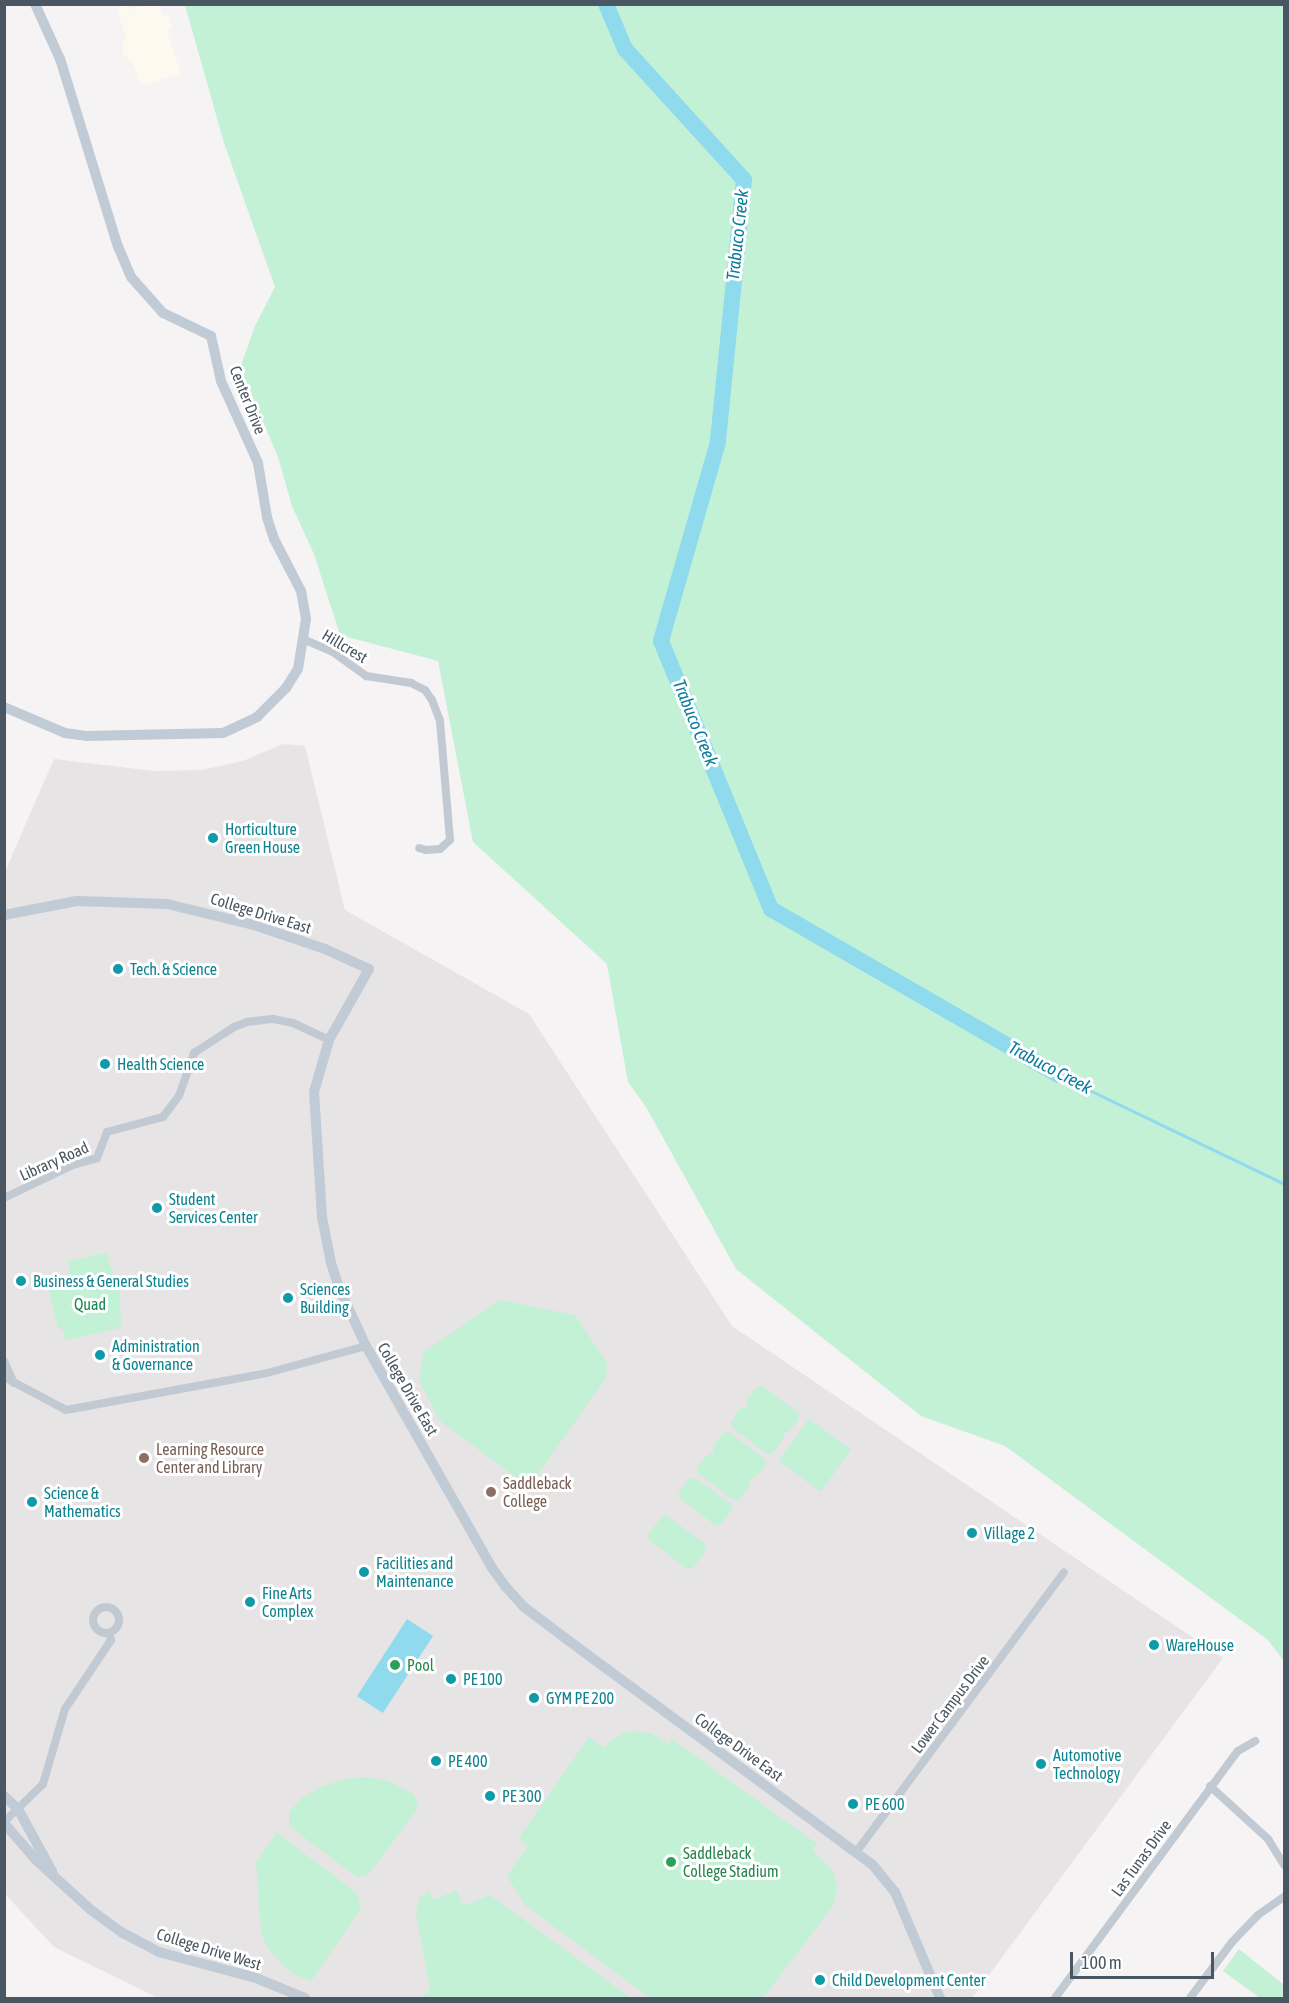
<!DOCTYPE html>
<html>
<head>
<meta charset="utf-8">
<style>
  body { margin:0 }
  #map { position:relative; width:1289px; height:2003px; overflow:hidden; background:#f5f3f3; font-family:"Asap Condensed",sans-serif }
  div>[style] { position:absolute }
  .commercial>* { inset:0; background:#fdf9ef }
  .education>* { inset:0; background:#e6e4e5 }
  .green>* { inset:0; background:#c3f1d5; transform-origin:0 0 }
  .water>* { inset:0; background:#90daee; transform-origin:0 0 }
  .stream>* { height:3px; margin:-1.5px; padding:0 1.5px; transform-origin:1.5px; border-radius:1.5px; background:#90daee }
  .river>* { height:16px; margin:-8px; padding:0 8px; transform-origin:8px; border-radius:8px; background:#90daee }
  .street>* { height:8px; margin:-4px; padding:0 4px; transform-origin:4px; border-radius:4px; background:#c1cad2 }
  .street>.ring { margin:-4px; padding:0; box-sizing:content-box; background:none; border:8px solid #c1cad2; border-radius:50% }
  .secondary>* { height:10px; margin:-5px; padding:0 5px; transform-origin:5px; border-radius:5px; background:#c1cbd6 }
  .dots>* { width:16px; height:16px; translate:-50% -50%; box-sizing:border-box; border:3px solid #fff; border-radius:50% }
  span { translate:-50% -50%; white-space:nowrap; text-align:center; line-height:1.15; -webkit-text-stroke:6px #fff; paint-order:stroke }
  .street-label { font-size:16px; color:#4a5661 }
  .culture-label { font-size:16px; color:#0d838f }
  .left { translate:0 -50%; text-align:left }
  .park-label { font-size:16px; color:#17864f }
  .education-label { font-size:16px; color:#785e54 }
  .leisure-label { font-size:16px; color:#27864d }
  .water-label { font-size:18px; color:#0c7c9b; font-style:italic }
  .frame { position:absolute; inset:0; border:6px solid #4a5661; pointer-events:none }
  .scale { position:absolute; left:1070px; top:1952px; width:144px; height:27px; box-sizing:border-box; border:3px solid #4a5661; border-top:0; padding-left:8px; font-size:18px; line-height:21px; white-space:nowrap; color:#4a5661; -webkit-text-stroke:4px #fff; paint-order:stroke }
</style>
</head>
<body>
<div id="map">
  <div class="commercial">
    <i style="clip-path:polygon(122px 5px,128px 5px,130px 9px,145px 5px,159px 5px,163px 16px,168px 14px,172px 29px,167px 31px,181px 73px,141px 86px,133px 62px,123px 54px,123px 42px,126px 37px,118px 13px,120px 12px,119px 6px)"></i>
  </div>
  <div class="education">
    <i style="clip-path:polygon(283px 744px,305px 746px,345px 910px,529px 1014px,732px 1326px,1223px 1658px,972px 1998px,158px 1998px,54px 1947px,5px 1894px,4px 874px,54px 759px,154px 771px,202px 770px,243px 761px)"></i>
  </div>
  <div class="green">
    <i style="clip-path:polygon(185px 5px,1284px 5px,1284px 1661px,1268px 1640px,1005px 1446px,921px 1416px,736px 1269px,646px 1107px,628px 1082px,607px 964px,473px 842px,438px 661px,340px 635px,314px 554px,292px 506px,278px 457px,240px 368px,255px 326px,275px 287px,224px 143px)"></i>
    <i style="clip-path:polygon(106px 1253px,120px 1294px,121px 1328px,65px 1340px,63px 1330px,58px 1327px,47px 1283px,71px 1280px,68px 1261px)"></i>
    <i style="clip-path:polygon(499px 1300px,575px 1315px,607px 1363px,606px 1378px,534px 1480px,520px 1480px,440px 1421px,419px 1381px,424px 1352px)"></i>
    <i style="clip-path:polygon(762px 1386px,798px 1412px,799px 1418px,789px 1432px,783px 1433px,784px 1439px,773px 1453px,767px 1454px,731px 1427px,731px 1422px,741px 1408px,747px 1407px,747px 1400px,756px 1387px)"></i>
    <i style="left:809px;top:1419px;width:52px;height:52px;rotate:36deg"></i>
    <i style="clip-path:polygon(729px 1432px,764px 1458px,766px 1464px,755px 1478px,749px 1479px,750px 1485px,740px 1499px,733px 1500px,698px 1473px,697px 1468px,707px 1455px,713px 1453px,713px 1446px,723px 1433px)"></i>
    <i style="clip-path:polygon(695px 1478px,731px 1504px,732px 1510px,722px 1524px,715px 1525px,679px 1498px,679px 1492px,689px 1479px)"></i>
    <i style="clip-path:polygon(667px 1516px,706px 1544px,706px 1550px,693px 1568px,687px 1569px,649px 1540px,648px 1535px,661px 1517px)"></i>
    <i style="clip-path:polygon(629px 1731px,651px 1733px,668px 1744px,672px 1739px,817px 1844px,813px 1850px,833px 1871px,837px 1887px,833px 1906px,763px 1998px,650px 1998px,525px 1905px,507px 1876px,528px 1846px,519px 1838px,589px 1737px,604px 1748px,611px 1740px)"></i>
    <i style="clip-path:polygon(367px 1777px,388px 1781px,414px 1794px,418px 1808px,368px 1875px,357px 1877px,289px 1826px,289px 1812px,302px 1798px,323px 1786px,350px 1778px)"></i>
    <i style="clip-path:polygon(277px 1833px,357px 1893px,361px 1909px,311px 1981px,293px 1974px,282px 1964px,267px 1947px,261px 1932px,256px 1862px)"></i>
    <i style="clip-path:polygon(457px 1890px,463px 1906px,490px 1895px,631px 1998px,422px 1998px,430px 1988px,416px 1914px,420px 1896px,429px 1892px,433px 1900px)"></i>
    <i style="clip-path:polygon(1239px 1949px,1284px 1985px,1284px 1998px,1260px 1998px,1223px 1971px)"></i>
  </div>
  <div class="water">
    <i style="left:407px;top:1619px;width:31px;height:92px;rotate:33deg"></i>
  </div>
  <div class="stream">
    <i style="left:1058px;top:1075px;width:251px;rotate:25.7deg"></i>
  </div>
  <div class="river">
    <i style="left:606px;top:4px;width:49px;rotate:67.1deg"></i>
    <i style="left:625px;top:49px;width:177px;rotate:47.7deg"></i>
    <i style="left:744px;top:180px;width:263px;rotate:95.7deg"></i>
    <i style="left:718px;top:442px;width:207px;rotate:106deg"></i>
    <i style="left:661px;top:641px;width:290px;rotate:67.7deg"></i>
    <i style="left:771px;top:909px;width:332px;rotate:30deg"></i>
  </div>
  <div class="street">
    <i style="left:305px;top:640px;width:30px;rotate:23deg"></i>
    <i style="left:333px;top:652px;width:41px;rotate:36deg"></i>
    <i style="left:366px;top:676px;width:46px;rotate:8.8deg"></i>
    <i style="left:411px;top:683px;width:16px;rotate:27deg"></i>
    <i style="left:425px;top:690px;width:12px;rotate:55deg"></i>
    <i style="left:432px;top:700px;width:22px;rotate:69deg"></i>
    <i style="left:440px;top:721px;width:119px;rotate:85.2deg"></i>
    <i style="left:450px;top:840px;width:13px;rotate:138deg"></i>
    <i style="left:440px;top:849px;width:14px;rotate:176deg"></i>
    <i style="left:426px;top:850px;width:7px;rotate:-164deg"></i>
    <i style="left:4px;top:1198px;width:76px;rotate:-25.6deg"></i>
    <i style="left:73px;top:1165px;width:25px;rotate:-16deg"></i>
    <i style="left:97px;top:1158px;width:28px;rotate:-69deg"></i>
    <i style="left:107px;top:1132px;width:58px;rotate:-15deg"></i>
    <i style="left:163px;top:1117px;width:26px;rotate:-53deg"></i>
    <i style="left:179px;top:1096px;width:46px;rotate:-70.8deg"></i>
    <i style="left:194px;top:1053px;width:48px;rotate:-33deg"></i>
    <i style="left:234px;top:1027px;width:14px;rotate:-21deg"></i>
    <i style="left:247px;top:1022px;width:26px;rotate:-7deg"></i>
    <i style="left:273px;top:1019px;width:20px;rotate:11deg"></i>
    <i style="left:293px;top:1023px;width:40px;rotate:25deg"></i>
    <i style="left:4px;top:1361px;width:24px;rotate:66deg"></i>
    <i style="left:4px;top:1377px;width:70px;rotate:28deg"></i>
    <i style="left:66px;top:1410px;width:204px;rotate:-10.4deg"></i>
    <i style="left:267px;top:1373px;width:103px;rotate:-15.3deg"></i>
    <i class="ring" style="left:93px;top:1607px;width:18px;height:18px"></i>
    <i style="left:1210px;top:1786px;width:79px;rotate:42.4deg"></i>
    <i style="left:1268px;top:1839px;width:31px;rotate:58deg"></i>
    <i style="left:4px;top:1822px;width:54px;rotate:-44.3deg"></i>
    <i style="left:43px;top:1784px;width:78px;rotate:-73.7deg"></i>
    <i style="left:65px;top:1709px;width:83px;rotate:-56.3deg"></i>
    <i style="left:111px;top:1640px;width:7px;rotate:-106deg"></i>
    <i style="left:857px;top:1851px;width:347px;rotate:-53.4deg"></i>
    <i style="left:1055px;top:1998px;width:307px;rotate:-53.5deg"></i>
    <i style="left:1238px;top:1751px;width:20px;rotate:-30deg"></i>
    <i style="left:1190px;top:1998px;width:70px;rotate:-53.1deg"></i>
    <i style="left:1232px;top:1942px;width:37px;rotate:-46deg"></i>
    <i style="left:1258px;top:1915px;width:32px;rotate:-35deg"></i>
  </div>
  <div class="secondary">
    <i style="left:4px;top:707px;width:66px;rotate:23.1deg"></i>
    <i style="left:65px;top:733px;width:21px;rotate:8deg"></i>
    <i style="left:86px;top:736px;width:137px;rotate:-1.3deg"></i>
    <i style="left:223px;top:733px;width:38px;rotate:-25deg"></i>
    <i style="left:257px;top:717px;width:41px;rotate:-45deg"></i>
    <i style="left:286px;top:688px;width:22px;rotate:-58deg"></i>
    <i style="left:298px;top:669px;width:51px;rotate:-80.9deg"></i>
    <i style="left:306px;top:619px;width:28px;rotate:-100deg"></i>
    <i style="left:301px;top:591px;width:59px;rotate:-117.4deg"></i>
    <i style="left:274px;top:539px;width:23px;rotate:-108deg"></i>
    <i style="left:267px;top:517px;width:55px;rotate:-99.5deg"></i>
    <i style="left:258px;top:463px;width:90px;rotate:-114.3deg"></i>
    <i style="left:221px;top:381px;width:46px;rotate:-102.5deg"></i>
    <i style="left:211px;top:336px;width:53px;rotate:-154.4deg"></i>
    <i style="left:163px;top:313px;width:48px;rotate:-131.6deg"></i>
    <i style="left:131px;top:277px;width:33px;rotate:-113deg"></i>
    <i style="left:118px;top:247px;width:197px;rotate:-107.1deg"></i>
    <i style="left:60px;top:59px;width:60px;rotate:-114.4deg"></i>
    <i style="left:4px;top:915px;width:74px;rotate:-10.9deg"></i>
    <i style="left:77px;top:901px;width:90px;rotate:1.9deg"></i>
    <i style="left:167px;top:904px;width:89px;rotate:13.6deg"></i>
    <i style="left:254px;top:925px;width:75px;rotate:18.7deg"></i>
    <i style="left:325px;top:949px;width:48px;rotate:24.4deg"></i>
    <i style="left:369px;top:969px;width:81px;rotate:119.4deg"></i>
    <i style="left:329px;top:1040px;width:54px;rotate:106.1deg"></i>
    <i style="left:314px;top:1092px;width:125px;rotate:86.3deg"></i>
    <i style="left:322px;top:1217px;width:47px;rotate:78.9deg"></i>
    <i style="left:331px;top:1263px;width:28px;rotate:72deg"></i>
    <i style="left:340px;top:1290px;width:62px;rotate:65.1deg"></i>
    <i style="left:366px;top:1346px;width:255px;rotate:60.4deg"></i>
    <i style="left:492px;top:1568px;width:24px;rotate:54deg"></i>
    <i style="left:506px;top:1587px;width:27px;rotate:48deg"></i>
    <i style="left:524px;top:1607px;width:56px;rotate:37.1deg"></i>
    <i style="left:569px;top:1641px;width:376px;rotate:36.4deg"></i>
    <i style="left:872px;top:1864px;width:36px;rotate:51deg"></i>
    <i style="left:895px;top:1892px;width:115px;rotate:67deg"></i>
    <i style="left:4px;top:1796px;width:19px;rotate:43deg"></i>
    <i style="left:18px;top:1809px;width:71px;rotate:61.3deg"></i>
    <i style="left:4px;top:1823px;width:49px;rotate:49.1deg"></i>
    <i style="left:36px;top:1860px;width:74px;rotate:42.3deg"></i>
    <i style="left:91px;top:1910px;width:39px;rotate:36deg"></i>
    <i style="left:123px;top:1933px;width:41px;rotate:27.8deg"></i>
    <i style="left:159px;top:1952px;width:100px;rotate:15deg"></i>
    <i style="left:256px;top:1978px;width:53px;rotate:22.2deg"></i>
  </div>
  <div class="dots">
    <i style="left:213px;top:838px;background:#0f9aa8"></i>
    <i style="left:118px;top:969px;background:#0f9aa8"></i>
    <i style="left:105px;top:1064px;background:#0f9aa8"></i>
    <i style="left:157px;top:1208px;background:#0f9aa8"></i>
    <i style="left:21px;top:1281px;background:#0f9aa8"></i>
    <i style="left:288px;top:1298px;background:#0f9aa8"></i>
    <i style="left:100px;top:1355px;background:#0f9aa8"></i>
    <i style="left:144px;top:1458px;background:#8d6e63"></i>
    <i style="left:491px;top:1492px;background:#8d6e63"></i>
    <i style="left:32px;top:1502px;background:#0f9aa8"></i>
    <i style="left:972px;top:1533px;background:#0f9aa8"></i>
    <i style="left:364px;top:1572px;background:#0f9aa8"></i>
    <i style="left:250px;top:1602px;background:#0f9aa8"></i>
    <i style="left:1154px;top:1645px;background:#0f9aa8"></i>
    <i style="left:395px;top:1665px;background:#2e9e5b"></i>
    <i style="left:451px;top:1679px;background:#0f9aa8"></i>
    <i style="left:534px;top:1698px;background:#0f9aa8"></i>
    <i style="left:436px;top:1761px;background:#0f9aa8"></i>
    <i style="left:1041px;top:1764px;background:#0f9aa8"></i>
    <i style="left:490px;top:1796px;background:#0f9aa8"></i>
    <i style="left:853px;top:1804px;background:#0f9aa8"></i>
    <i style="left:671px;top:1862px;background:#2e9e5b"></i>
    <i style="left:820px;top:1980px;background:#0f9aa8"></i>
  </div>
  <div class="street-label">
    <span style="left:248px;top:400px;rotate:68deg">Center Drive</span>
    <span style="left:345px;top:646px;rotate:31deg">Hillcrest</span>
    <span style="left:261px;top:913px;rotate:17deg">College Drive East</span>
    <span style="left:54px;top:1161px;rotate:-24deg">Library Road</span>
    <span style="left:408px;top:1389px;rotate:60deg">College Drive East</span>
    <span style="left:950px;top:1704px;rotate:-53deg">Lower Campus Drive</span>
    <span style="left:739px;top:1747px;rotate:36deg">College Drive East</span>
    <span style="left:1141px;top:1858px;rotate:-54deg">Las Tunas Drive</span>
    <span style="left:209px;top:1949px;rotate:17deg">College Drive West</span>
  </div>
  <div class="culture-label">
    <span class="left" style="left:225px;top:838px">Horticulture<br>Green House</span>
    <span class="left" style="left:130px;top:969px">Tech. &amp; Science</span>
    <span class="left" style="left:117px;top:1064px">Health Science</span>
    <span class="left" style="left:169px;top:1208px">Student<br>Services Center</span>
    <span class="left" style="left:33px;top:1281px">Business &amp; General Studies</span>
    <span class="left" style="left:300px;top:1298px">Sciences<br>Building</span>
    <span class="left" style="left:112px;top:1355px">Administration<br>&amp; Governance</span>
    <span class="left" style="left:44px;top:1502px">Science &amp;<br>Mathematics</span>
    <span class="left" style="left:984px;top:1533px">Village 2</span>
    <span class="left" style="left:376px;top:1572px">Facilities and<br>Maintenance</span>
    <span class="left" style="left:262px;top:1602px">Fine Arts<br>Complex</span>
    <span class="left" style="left:1166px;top:1645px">WareHouse</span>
    <span class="left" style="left:463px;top:1679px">PE 100</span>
    <span class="left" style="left:546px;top:1698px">GYM PE 200</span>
    <span class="left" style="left:1053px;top:1764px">Automotive<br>Technology</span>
    <span class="left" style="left:448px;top:1761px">PE 400</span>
    <span class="left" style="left:502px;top:1796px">PE 300</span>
    <span class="left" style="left:865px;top:1804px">PE 600</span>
    <span class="left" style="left:832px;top:1980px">Child Development Center</span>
  </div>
  <div class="park-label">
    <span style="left:90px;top:1304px">Quad</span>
  </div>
  <div class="education-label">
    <span class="left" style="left:156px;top:1458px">Learning Resource<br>Center and Library</span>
    <span class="left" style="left:503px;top:1492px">Saddleback<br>College</span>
  </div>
  <div class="leisure-label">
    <span class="left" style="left:407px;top:1665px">Pool</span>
    <span class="left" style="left:683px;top:1862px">Saddleback<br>College Stadium</span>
  </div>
  <div class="water-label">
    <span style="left:738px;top:235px;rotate:-84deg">Trabuco Creek</span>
    <span style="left:695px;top:723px;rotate:68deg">Trabuco Creek</span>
    <span style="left:1050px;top:1068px;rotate:28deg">Trabuco Creek</span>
  </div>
  <div class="frame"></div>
  <div class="scale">100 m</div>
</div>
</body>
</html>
